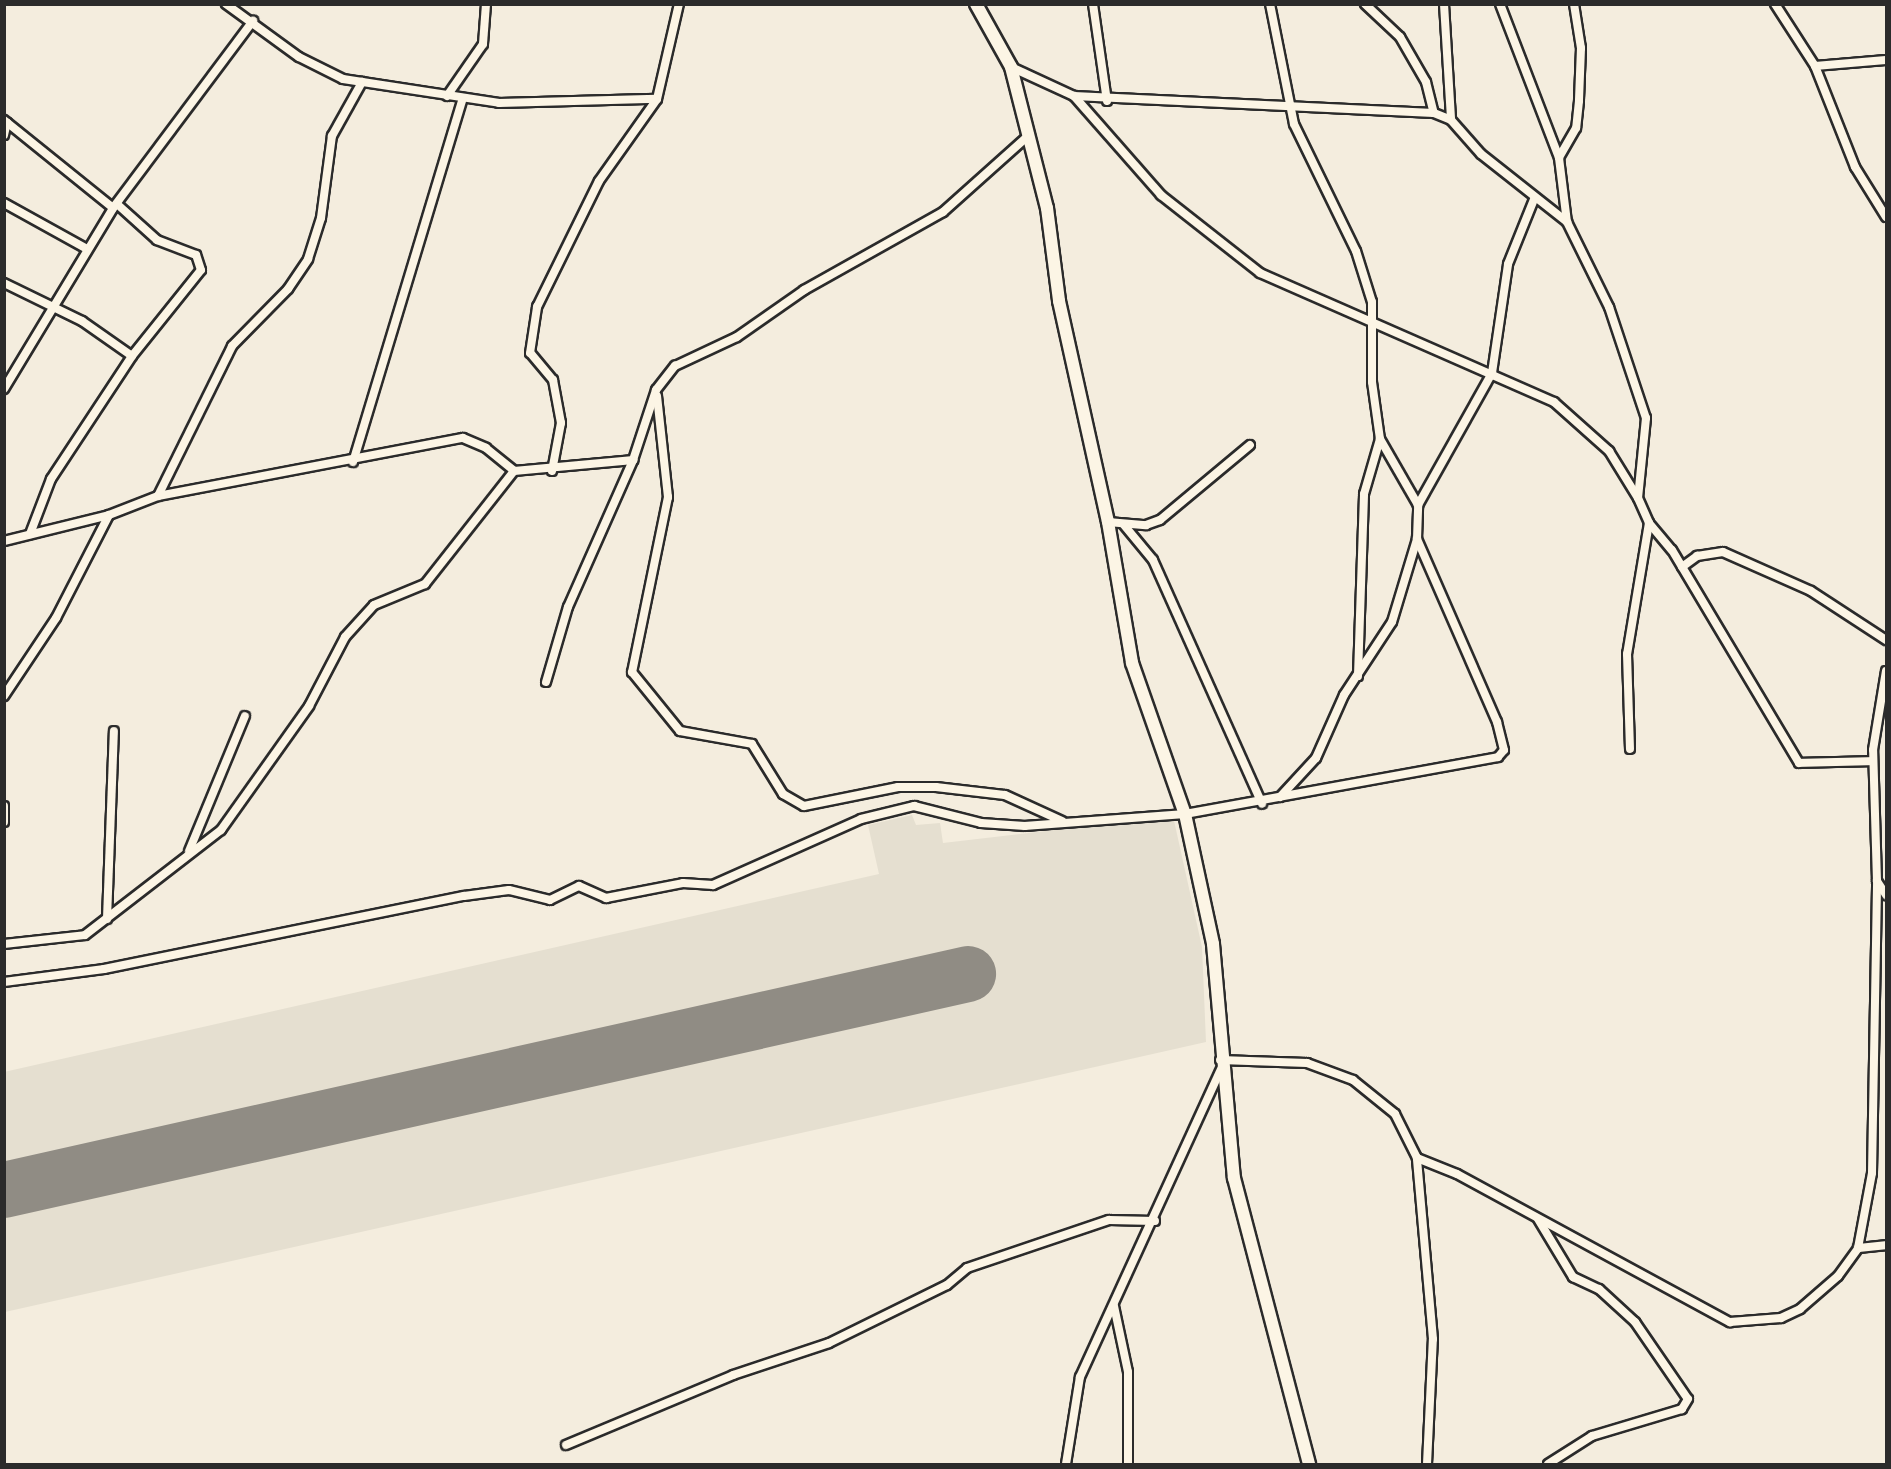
<!DOCTYPE html>
<html>
<head>
<meta charset="utf-8">
<style>
  body { margin:0 }
  #map { position:relative; width:1891px; height:1469px; overflow:hidden; background:#f4edde; font-family:Kalam,sans-serif }
  div>[style] { position:absolute }
  .built>* { inset:0; background:#e5dfd0 }
  .runway>* { height:56px; margin:-28px; padding:0 28px; transform-origin:28px; border-radius:28px; background:#908c84 }
  .roads { filter:drop-shadow(2px 0 #2b2b2b) drop-shadow(-2px 0 #2b2b2b) drop-shadow(0 2px #2b2b2b) drop-shadow(0 -2px #2b2b2b) }
  .street>* { height:8px; margin:-4px; padding:0 4px; transform-origin:4px; border-radius:4px; background:#fcf5e5 }
  .secondary>* { height:12px; margin:-6px; padding:0 6px; transform-origin:6px; border-radius:6px; background:#fcf5e5 }
  span { translate:-50% -50%; white-space:nowrap; text-align:center; line-height:1.15; -webkit-text-stroke:4.5px #fcf5e5; paint-order:stroke }
  .frame { position:absolute; inset:0; border:6px solid #2b2b2b; pointer-events:none }
</style>
</head>
<body>
<div id="map">
  <div class="built">
    <i style="clip-path:polygon(912px 815px,916px 825px,940px 823px,943px 843px,1173px 816px,1202px 947px,1206px 1042px,5px 1312px,4px 1072px,879px 874px,868px 825px)"></i>
  </div>
  <div class="runway">
    <i style="left:4px;top:1190px;width:988px;rotate:-12.63deg"></i>
  </div>
  <div class="roads">
    <div class="street">
      <i style="left:226px;top:4px;width:90px;rotate:36deg"></i>
      <i style="left:299px;top:57px;width:49px;rotate:26.6deg"></i>
      <i style="left:343px;top:79px;width:158px;rotate:8.7deg"></i>
      <i style="left:499px;top:103px;width:158px;rotate:-1.5deg"></i>
      <i style="left:1093px;top:4px;width:98px;rotate:81.8deg"></i>
      <i style="left:1270px;top:4px;width:122px;rotate:78.7deg"></i>
      <i style="left:1294px;top:124px;width:141px;rotate:64deg"></i>
      <i style="left:1356px;top:251px;width:53px;rotate:72.6deg"></i>
      <i style="left:1372px;top:302px;width:80px;rotate:90deg"></i>
      <i style="left:1372px;top:382px;width:58px;rotate:82deg"></i>
      <i style="left:1380px;top:439px;width:76px;rotate:60.1deg"></i>
      <i style="left:1365px;top:4px;width:48px;rotate:43.3deg"></i>
      <i style="left:1400px;top:37px;width:52px;rotate:60deg"></i>
      <i style="left:1426px;top:82px;width:32px;rotate:76deg"></i>
      <i style="left:1444px;top:4px;width:116px;rotate:86.5deg"></i>
      <i style="left:1500px;top:4px;width:165px;rotate:69deg"></i>
      <i style="left:1574px;top:4px;width:45px;rotate:81deg"></i>
      <i style="left:1581px;top:48px;width:53px;rotate:92.2deg"></i>
      <i style="left:1579px;top:101px;width:27px;rotate:96deg"></i>
      <i style="left:1576px;top:128px;width:34px;rotate:120deg"></i>
      <i style="left:1559px;top:158px;width:64px;rotate:82.9deg"></i>
      <i style="left:1567px;top:222px;width:95px;rotate:63.7deg"></i>
      <i style="left:1609px;top:307px;width:117px;rotate:71.6deg"></i>
      <i style="left:1646px;top:418px;width:80px;rotate:95.7deg"></i>
      <i style="left:1638px;top:498px;width:27px;rotate:66deg"></i>
      <i style="left:1649px;top:523px;width:133px;rotate:99.5deg"></i>
      <i style="left:1627px;top:654px;width:95px;rotate:88.2deg"></i>
      <i style="left:1775px;top:4px;width:74px;rotate:57.2deg"></i>
      <i style="left:1815px;top:66px;width:109px;rotate:68.4deg"></i>
      <i style="left:1855px;top:167px;width:59px;rotate:58.2deg"></i>
      <i style="left:1815px;top:66px;width:71px;rotate:-4.8deg"></i>
      <i style="left:1011px;top:67px;width:69px;rotate:24.7deg"></i>
      <i style="left:1074px;top:96px;width:132px;rotate:48.7deg"></i>
      <i style="left:1161px;top:195px;width:126px;rotate:38.2deg"></i>
      <i style="left:1260px;top:273px;width:321px;rotate:23.7deg"></i>
      <i style="left:1554px;top:402px;width:74px;rotate:41.7deg"></i>
      <i style="left:1609px;top:451px;width:55px;rotate:58.3deg"></i>
      <i style="left:447px;top:96px;width:63px;rotate:-55.3deg"></i>
      <i style="left:483px;top:44px;width:40px;rotate:-85.7deg"></i>
      <i style="left:1074px;top:96px;width:360px;rotate:2.7deg"></i>
      <i style="left:1434px;top:113px;width:18px;rotate:22deg"></i>
      <i style="left:1451px;top:120px;width:45px;rotate:48.6deg"></i>
      <i style="left:1481px;top:154px;width:110px;rotate:38.3deg"></i>
      <i style="left:4px;top:120px;width:140px;rotate:38.9deg"></i>
      <i style="left:4px;top:135px;width:13px;rotate:-77deg"></i>
      <i style="left:4px;top:203px;width:95px;rotate:29deg"></i>
      <i style="left:4px;top:283px;width:87px;rotate:26deg"></i>
      <i style="left:82px;top:321px;width:61px;rotate:35deg"></i>
      <i style="left:4px;top:389px;width:211px;rotate:-58.9deg"></i>
      <i style="left:113px;top:208px;width:234px;rotate:-53.2deg"></i>
      <i style="left:657px;top:396px;width:102px;rotate:83.8deg"></i>
      <i style="left:668px;top:497px;width:179px;rotate:101.6deg"></i>
      <i style="left:632px;top:672px;width:76px;rotate:50.9deg"></i>
      <i style="left:680px;top:731px;width:73px;rotate:10.2deg"></i>
      <i style="left:752px;top:744px;width:59px;rotate:58.2deg"></i>
      <i style="left:783px;top:794px;width:24px;rotate:30deg"></i>
      <i style="left:804px;top:806px;width:96px;rotate:-11.4deg"></i>
      <i style="left:898px;top:787px;width:38px"></i>
      <i style="left:936px;top:787px;width:69px;rotate:6.6deg"></i>
      <i style="left:1005px;top:795px;width:63px;rotate:24.5deg"></i>
      <i style="left:353px;top:462px;width:380px;rotate:-73.2deg"></i>
      <i style="left:552px;top:471px;width:49px;rotate:-79.4deg"></i>
      <i style="left:561px;top:423px;width:44px;rotate:-100.5deg"></i>
      <i style="left:553px;top:380px;width:35px;rotate:-130deg"></i>
      <i style="left:530px;top:353px;width:47px;rotate:-81.3deg"></i>
      <i style="left:537px;top:307px;width:140px;rotate:-63.8deg"></i>
      <i style="left:599px;top:181px;width:100px;rotate:-54.7deg"></i>
      <i style="left:657px;top:99px;width:98px;rotate:-77deg"></i>
      <i style="left:158px;top:496px;width:167px;rotate:-63.7deg"></i>
      <i style="left:232px;top:346px;width:80px;rotate:-45.5deg"></i>
      <i style="left:288px;top:289px;width:36px;rotate:-56deg"></i>
      <i style="left:308px;top:259px;width:43px;rotate:-72.4deg"></i>
      <i style="left:321px;top:218px;width:83px;rotate:-82.4deg"></i>
      <i style="left:332px;top:136px;width:62px;rotate:-60.9deg"></i>
      <i style="left:1108px;top:522px;width:38px;rotate:5deg"></i>
      <i style="left:1146px;top:525px;width:15px;rotate:-20deg"></i>
      <i style="left:1160px;top:520px;width:117px;rotate:-39.8deg"></i>
      <i style="left:1649px;top:523px;width:35px;rotate:50deg"></i>
      <i style="left:1672px;top:550px;width:248px;rotate:59.2deg"></i>
      <i style="left:1799px;top:763px;width:74px;rotate:-1.5deg"></i>
      <i style="left:1124px;top:525px;width:45px;rotate:50.4deg"></i>
      <i style="left:1153px;top:560px;width:267px;rotate:65.9deg"></i>
      <i style="left:30px;top:534px;width:59px;rotate:-69.1deg"></i>
      <i style="left:51px;top:479px;width:147px;rotate:-56.6deg"></i>
      <i style="left:132px;top:356px;width:110px;rotate:-51.3deg"></i>
      <i style="left:201px;top:270px;width:16px;rotate:-108deg"></i>
      <i style="left:196px;top:255px;width:42px;rotate:-159deg"></i>
      <i style="left:157px;top:240px;width:54px;rotate:-138deg"></i>
      <i style="left:4px;top:541px;width:108px;rotate:-13.9deg"></i>
      <i style="left:109px;top:515px;width:53px;rotate:-21.2deg"></i>
      <i style="left:158px;top:496px;width:310px;rotate:-10.8deg"></i>
      <i style="left:463px;top:438px;width:25px;rotate:23deg"></i>
      <i style="left:486px;top:448px;width:36px;rotate:39deg"></i>
      <i style="left:514px;top:471px;width:120px;rotate:-5.3deg"></i>
      <i style="left:633px;top:460px;width:74px;rotate:-71.8deg"></i>
      <i style="left:656px;top:390px;width:31px;rotate:-52deg"></i>
      <i style="left:675px;top:366px;width:68px;rotate:-25.1deg"></i>
      <i style="left:737px;top:337px;width:82px;rotate:-35deg"></i>
      <i style="left:804px;top:290px;width:159px;rotate:-29.3deg"></i>
      <i style="left:943px;top:212px;width:114px;rotate:-41.8deg"></i>
      <i style="left:1682px;top:567px;width:19px;rotate:-36deg"></i>
      <i style="left:1697px;top:556px;width:26px;rotate:-9deg"></i>
      <i style="left:1723px;top:552px;width:96px;rotate:23.9deg"></i>
      <i style="left:1811px;top:591px;width:90px;rotate:33.2deg"></i>
      <i style="left:1358px;top:676px;width:182px;rotate:-88.1deg"></i>
      <i style="left:1364px;top:494px;width:57px;rotate:-73.8deg"></i>
      <i style="left:546px;top:682px;width:78px;rotate:-73.7deg"></i>
      <i style="left:568px;top:607px;width:161px;rotate:-66.1deg"></i>
      <i style="left:4px;top:696px;width:94px;rotate:-56.3deg"></i>
      <i style="left:56px;top:618px;width:116px;rotate:-62.8deg"></i>
      <i style="left:1280px;top:797px;width:53px;rotate:-47.3deg"></i>
      <i style="left:1316px;top:758px;width:69px;rotate:-66deg"></i>
      <i style="left:1344px;top:695px;width:87px;rotate:-56.7deg"></i>
      <i style="left:1392px;top:622px;width:87px;rotate:-73.2deg"></i>
      <i style="left:1417px;top:539px;width:34px;rotate:-88deg"></i>
      <i style="left:1418px;top:505px;width:151px;rotate:-60.7deg"></i>
      <i style="left:1492px;top:373px;width:110px;rotate:-81.6deg"></i>
      <i style="left:1508px;top:264px;width:72px;rotate:-68.1deg"></i>
      <i style="left:4px;top:806px;width:16px;rotate:90deg"></i>
      <i style="left:189px;top:851px;width:146px;rotate:-67.5deg"></i>
      <i style="left:1877px;top:881px;width:17px;rotate:57deg"></i>
      <i style="left:107px;top:919px;width:188px;rotate:-87.9deg"></i>
      <i style="left:4px;top:944px;width:81px;rotate:-6.3deg"></i>
      <i style="left:85px;top:935px;width:172px;rotate:-37.7deg"></i>
      <i style="left:221px;top:830px;width:152px;rotate:-54.6deg"></i>
      <i style="left:309px;top:706px;width:78px;rotate:-62.4deg"></i>
      <i style="left:345px;top:637px;width:43px;rotate:-47.8deg"></i>
      <i style="left:374px;top:605px;width:55px;rotate:-22.4deg"></i>
      <i style="left:425px;top:584px;width:144px;rotate:-51.8deg"></i>
      <i style="left:4px;top:982px;width:101px;rotate:-7.4deg"></i>
      <i style="left:104px;top:969px;width:367px;rotate:-11.5deg"></i>
      <i style="left:464px;top:896px;width:45px;rotate:-7.6deg"></i>
      <i style="left:509px;top:890px;width:42px;rotate:13.7deg"></i>
      <i style="left:550px;top:900px;width:32px;rotate:-26deg"></i>
      <i style="left:579px;top:886px;width:30px;rotate:24deg"></i>
      <i style="left:606px;top:898px;width:78px;rotate:-11deg"></i>
      <i style="left:683px;top:883px;width:30px;rotate:4deg"></i>
      <i style="left:713px;top:885px;width:162px;rotate:-24deg"></i>
      <i style="left:861px;top:819px;width:55px;rotate:-13.8deg"></i>
      <i style="left:914px;top:806px;width:69px;rotate:14.2deg"></i>
      <i style="left:981px;top:823px;width:44px;rotate:3.9deg"></i>
      <i style="left:1025px;top:826px;width:160px;rotate:-4.3deg"></i>
      <i style="left:1185px;top:814px;width:318px;rotate:-10.3deg"></i>
      <i style="left:1498px;top:757px;width:9px;rotate:-49deg"></i>
      <i style="left:1504px;top:750px;width:29px;rotate:-104deg"></i>
      <i style="left:1497px;top:722px;width:200px;rotate:-113.6deg"></i>
      <i style="left:1220px;top:1060px;width:87px;rotate:2deg"></i>
      <i style="left:1307px;top:1063px;width:49px;rotate:20.3deg"></i>
      <i style="left:1353px;top:1080px;width:54px;rotate:39deg"></i>
      <i style="left:1395px;top:1114px;width:49px;rotate:63.4deg"></i>
      <i style="left:1538px;top:1219px;width:68px;rotate:58.9deg"></i>
      <i style="left:1573px;top:1277px;width:29px;rotate:25deg"></i>
      <i style="left:1599px;top:1289px;width:49px;rotate:42.5deg"></i>
      <i style="left:1635px;top:1322px;width:93px;rotate:55.5deg"></i>
      <i style="left:1688px;top:1399px;width:12px;rotate:121deg"></i>
      <i style="left:1682px;top:1409px;width:94px;rotate:163.3deg"></i>
      <i style="left:1592px;top:1436px;width:52px;rotate:147.5deg"></i>
      <i style="left:1858px;top:1248px;width:28px;rotate:-6deg"></i>
      <i style="left:1114px;top:1306px;width:67px;rotate:78deg"></i>
      <i style="left:1128px;top:1372px;width:92px;rotate:90deg"></i>
      <i style="left:566px;top:1445px;width:181px;rotate:-22.7deg"></i>
      <i style="left:733px;top:1375px;width:101px;rotate:-18.4deg"></i>
      <i style="left:829px;top:1343px;width:131px;rotate:-26.2deg"></i>
      <i style="left:947px;top:1285px;width:26px;rotate:-40deg"></i>
      <i style="left:967px;top:1268px;width:150px;rotate:-18.7deg"></i>
      <i style="left:1109px;top:1220px;width:46px;rotate:1.2deg"></i>
      <i style="left:1066px;top:1464px;width:88px;rotate:-80.9deg"></i>
      <i style="left:1080px;top:1377px;width:339px;rotate:-65.4deg"></i>
      <i style="left:1427px;top:1464px;width:125px;rotate:-87.3deg"></i>
      <i style="left:1433px;top:1339px;width:182px;rotate:-95.1deg"></i>
      <i style="left:1417px;top:1158px;width:43px;rotate:21.8deg"></i>
      <i style="left:1457px;top:1174px;width:311px;rotate:28.5deg"></i>
      <i style="left:1730px;top:1322px;width:51px;rotate:-4.5deg"></i>
      <i style="left:1781px;top:1318px;width:21px;rotate:-25deg"></i>
      <i style="left:1800px;top:1309px;width:50px;rotate:-41deg"></i>
      <i style="left:1838px;top:1276px;width:34px;rotate:-54deg"></i>
      <i style="left:1858px;top:1248px;width:76px;rotate:-79.4deg"></i>
      <i style="left:1872px;top:1173px;width:292px;rotate:-89deg"></i>
      <i style="left:1877px;top:881px;width:131px;rotate:-91.7deg"></i>
      <i style="left:1873px;top:750px;width:80px;rotate:-80.7deg"></i>
    </div>
    <div class="secondary">
      <i style="left:976px;top:4px;width:72px;rotate:60.9deg"></i>
      <i style="left:1011px;top:67px;width:146px;rotate:75.7deg"></i>
      <i style="left:1047px;top:208px;width:94px;rotate:82.6deg"></i>
      <i style="left:1059px;top:301px;width:226px;rotate:77.5deg"></i>
      <i style="left:1108px;top:522px;width:143px;rotate:80.3deg"></i>
      <i style="left:1132px;top:663px;width:160px;rotate:70.7deg"></i>
      <i style="left:1185px;top:814px;width:133px;rotate:77.8deg"></i>
      <i style="left:1213px;top:944px;width:235px;rotate:84.9deg"></i>
      <i style="left:1234px;top:1178px;width:296px;rotate:75.3deg"></i>
    </div>
  </div>
  <div class="frame"></div>
</div>
</body>
</html>
